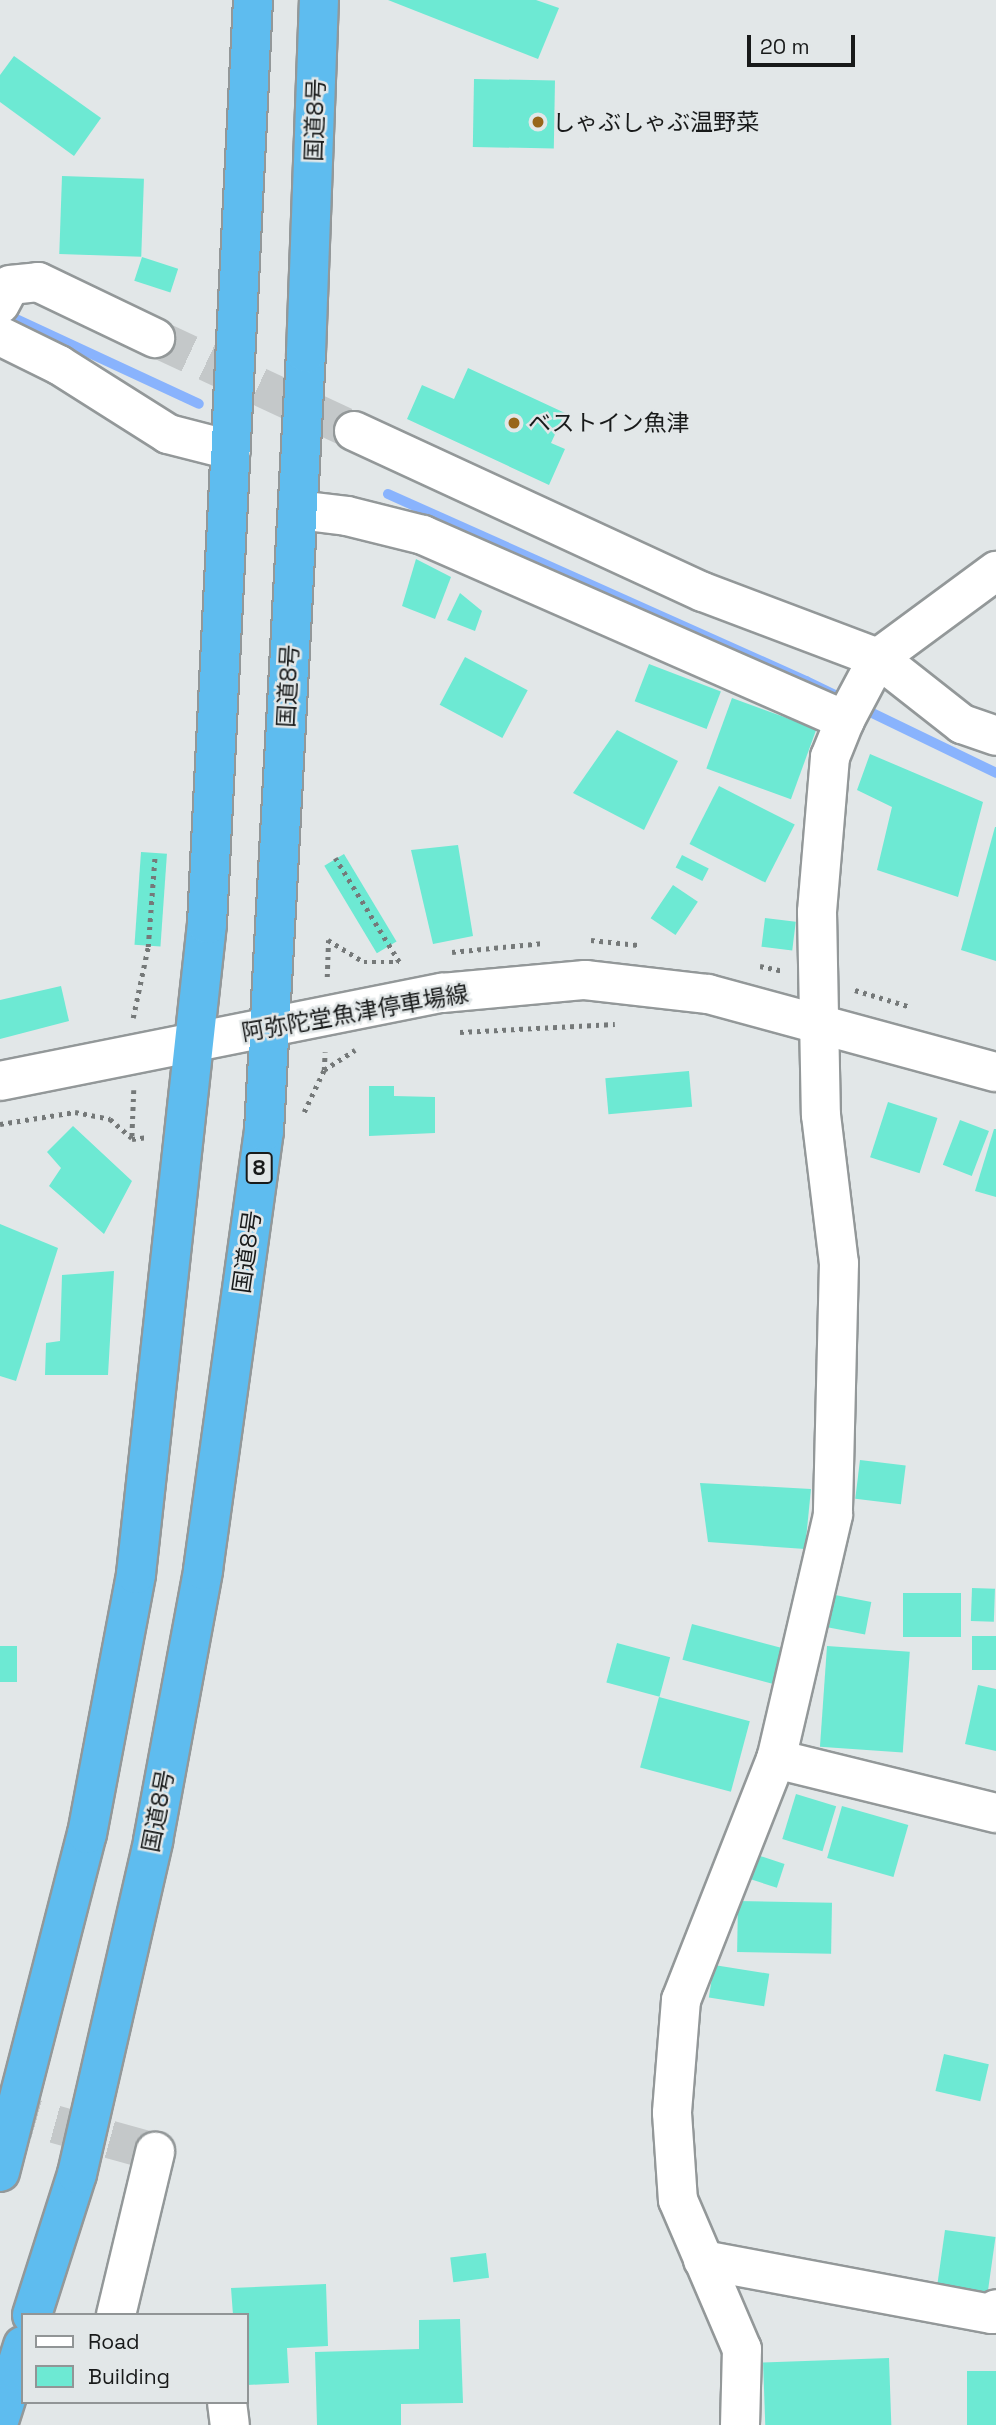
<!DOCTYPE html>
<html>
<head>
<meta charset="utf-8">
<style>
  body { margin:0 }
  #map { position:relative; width:996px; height:2425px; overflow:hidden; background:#e2e7e8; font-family:"Space Grotesk","Noto Sans JP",sans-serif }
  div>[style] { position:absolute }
  .stream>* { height:10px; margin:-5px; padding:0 5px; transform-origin:5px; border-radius:5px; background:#89b3fd }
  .building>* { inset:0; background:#6de9d3; transform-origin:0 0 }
  .street-tunnel>* { height:38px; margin-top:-19px; transform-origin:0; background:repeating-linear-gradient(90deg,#c4c8c9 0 38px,transparent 0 57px) }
  .path>* { height:4.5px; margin-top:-2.25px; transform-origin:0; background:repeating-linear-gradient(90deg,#757979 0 3.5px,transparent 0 8.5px) }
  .roads { filter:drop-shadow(2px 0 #939899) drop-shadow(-2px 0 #939899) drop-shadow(0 2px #939899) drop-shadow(0 -2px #939899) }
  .street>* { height:38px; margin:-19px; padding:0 19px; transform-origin:19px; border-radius:19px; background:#fff }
  .secondary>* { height:38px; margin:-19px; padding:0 19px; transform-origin:19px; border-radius:19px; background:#fff }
  .highway>* { height:38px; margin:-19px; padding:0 19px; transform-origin:19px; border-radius:19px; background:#5ebcef }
  .dots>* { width:19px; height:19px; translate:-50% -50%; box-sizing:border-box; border:4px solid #e2e7e8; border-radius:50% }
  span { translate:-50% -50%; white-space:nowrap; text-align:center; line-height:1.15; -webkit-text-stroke:5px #e2e7e8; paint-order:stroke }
  .shield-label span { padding:2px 5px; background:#e2e7e8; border:2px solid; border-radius:5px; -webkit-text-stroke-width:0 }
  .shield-label { font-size:21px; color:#181a1a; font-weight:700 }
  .street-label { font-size:23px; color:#181a1a }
  .poi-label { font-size:23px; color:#181a1a }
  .left { translate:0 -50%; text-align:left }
  .legend { position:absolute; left:21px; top:2313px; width:228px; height:91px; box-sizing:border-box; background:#e2e7e8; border:2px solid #919596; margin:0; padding:9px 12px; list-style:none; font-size:21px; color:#181a1a }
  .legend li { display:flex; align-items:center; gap:14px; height:35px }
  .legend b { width:35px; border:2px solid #919596 }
  .scale { position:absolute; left:747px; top:35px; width:108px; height:32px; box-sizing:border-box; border:4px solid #181a1a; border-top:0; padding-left:9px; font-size:21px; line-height:24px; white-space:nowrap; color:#181a1a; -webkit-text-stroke:5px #e2e7e8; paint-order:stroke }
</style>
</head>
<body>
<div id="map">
  <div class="stream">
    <i style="left:1px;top:312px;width:218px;rotate:24.9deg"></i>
    <i style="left:388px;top:494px;width:458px;rotate:24.1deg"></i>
    <i style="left:806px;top:681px;width:211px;rotate:25.8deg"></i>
  </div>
  <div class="building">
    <i style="clip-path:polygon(388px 0,536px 0,559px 8px,538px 59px)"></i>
    <i style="clip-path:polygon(14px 56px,101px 118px,74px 156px,0 102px,0 75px)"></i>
    <i style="left:474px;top:79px;width:81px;height:68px;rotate:1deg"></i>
    <i style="left:62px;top:176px;width:82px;height:78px;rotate:2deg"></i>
    <i style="left:142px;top:257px;width:38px;height:25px;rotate:18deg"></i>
    <i style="clip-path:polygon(468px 368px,565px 413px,551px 443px,565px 449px,549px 485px,407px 419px,422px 385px,454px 399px)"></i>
    <i style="clip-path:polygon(416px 559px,451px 577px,435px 619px,402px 606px)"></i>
    <i style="clip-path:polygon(460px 593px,482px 611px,475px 631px,447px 620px)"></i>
    <i style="left:465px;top:657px;width:71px;height:54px;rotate:28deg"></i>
    <i style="left:649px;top:664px;width:77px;height:40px;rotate:21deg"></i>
    <i style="left:732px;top:698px;width:90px;height:75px;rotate:20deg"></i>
    <i style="clip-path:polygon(617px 730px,678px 761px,644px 830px,573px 793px)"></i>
    <i style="clip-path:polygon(870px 754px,983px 802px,958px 897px,877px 870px,892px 807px,857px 790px)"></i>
    <i style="left:719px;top:786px;width:85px;height:65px;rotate:27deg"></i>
    <i style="clip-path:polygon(995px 827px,996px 827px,996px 961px,961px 950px)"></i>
    <i style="clip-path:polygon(458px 845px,473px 936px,433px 944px,411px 850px)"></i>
    <i style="left:141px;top:852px;width:26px;height:93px;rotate:4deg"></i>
    <i style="left:344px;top:854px;width:102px;height:23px;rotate:59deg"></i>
    <i style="left:682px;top:855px;width:30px;height:14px;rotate:27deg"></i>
    <i style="left:673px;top:885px;width:30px;height:40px;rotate:34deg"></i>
    <i style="left:765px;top:918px;width:31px;height:29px;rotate:7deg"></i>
    <i style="clip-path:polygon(61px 986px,69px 1021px,0 1039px,0 1000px)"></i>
    <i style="left:689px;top:1071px;width:36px;height:84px;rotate:85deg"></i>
    <i style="clip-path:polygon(369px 1086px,394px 1086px,394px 1096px,435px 1097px,435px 1133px,369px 1136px)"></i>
    <i style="left:888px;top:1102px;width:52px;height:58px;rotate:18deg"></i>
    <i style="left:960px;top:1120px;width:31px;height:48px;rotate:21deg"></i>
    <i style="clip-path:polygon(73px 1126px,132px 1181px,104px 1234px,49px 1186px,61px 1168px,47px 1152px)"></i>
    <i style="clip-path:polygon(994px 1129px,996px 1129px,996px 1197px,975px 1191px)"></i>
    <i style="clip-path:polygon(0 1224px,58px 1248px,16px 1381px,0 1376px)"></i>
    <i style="clip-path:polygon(114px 1271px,108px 1375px,45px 1375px,46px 1343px,60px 1341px,62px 1275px)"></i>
    <i style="left:860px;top:1460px;width:46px;height:39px;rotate:7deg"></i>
    <i style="clip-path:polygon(700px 1483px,811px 1489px,805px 1549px,708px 1542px)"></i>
    <i style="left:972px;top:1588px;width:23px;height:33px;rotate:2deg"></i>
    <i style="left:903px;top:1593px;width:58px;height:44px"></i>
    <i style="left:835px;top:1595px;width:37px;height:33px;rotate:11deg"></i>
    <i style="left:692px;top:1624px;width:98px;height:37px;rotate:15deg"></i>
    <i style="left:996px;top:1636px;width:34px;height:24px;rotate:90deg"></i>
    <i style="left:617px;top:1643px;width:55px;height:41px;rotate:15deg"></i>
    <i style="left:0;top:1646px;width:17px;height:36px"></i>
    <i style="left:827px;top:1646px;width:83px;height:101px;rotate:4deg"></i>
    <i style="clip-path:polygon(978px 1685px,996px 1689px,996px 1751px,965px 1744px)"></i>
    <i style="left:659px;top:1697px;width:94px;height:73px;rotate:15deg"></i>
    <i style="left:796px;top:1794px;width:42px;height:47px;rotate:17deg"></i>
    <i style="left:842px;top:1806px;width:69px;height:54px;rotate:16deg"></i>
    <i style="left:757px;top:1855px;width:29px;height:25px;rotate:18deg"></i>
    <i style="left:738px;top:1901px;width:94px;height:51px;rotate:1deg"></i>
    <i style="left:714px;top:1965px;width:56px;height:33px;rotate:9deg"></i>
    <i style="left:944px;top:2054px;width:46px;height:38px;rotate:13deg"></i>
    <i style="left:945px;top:2230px;width:51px;height:63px;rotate:8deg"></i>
    <i style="left:486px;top:2253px;width:25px;height:36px;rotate:83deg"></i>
    <i style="clip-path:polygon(326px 2284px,328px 2346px,287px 2348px,289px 2383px,247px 2385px,247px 2315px,233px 2315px,231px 2288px)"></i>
    <i style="clip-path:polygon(460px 2319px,463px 2403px,401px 2404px,401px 2425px,317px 2425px,315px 2352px,419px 2349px,419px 2320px)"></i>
    <i style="left:889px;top:2358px;width:67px;height:126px;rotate:88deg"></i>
    <i style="left:967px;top:2371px;width:29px;height:54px"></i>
  </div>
  <div class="street-tunnel">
    <i style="left:155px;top:338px;width:220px;rotate:25deg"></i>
    <i style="left:0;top:2109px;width:161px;rotate:15.5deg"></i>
  </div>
  <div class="path">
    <i style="left:591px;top:940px;width:47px;rotate:6.1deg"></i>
    <i style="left:452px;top:952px;width:92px;rotate:-5.6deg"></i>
    <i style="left:760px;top:966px;width:24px;rotate:12deg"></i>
    <i style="left:327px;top:977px;width:37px;rotate:-88deg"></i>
    <i style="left:328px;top:940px;width:42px;rotate:31.4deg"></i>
    <i style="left:364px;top:962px;width:35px"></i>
    <i style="left:399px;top:962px;width:122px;rotate:-121.6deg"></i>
    <i style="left:855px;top:990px;width:59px;rotate:16.9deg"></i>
    <i style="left:133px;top:1018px;width:73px;rotate:-78.1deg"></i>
    <i style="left:148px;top:947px;width:93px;rotate:-85.7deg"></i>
    <i style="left:460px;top:1032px;width:155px;rotate:-3deg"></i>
    <i style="left:324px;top:1070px;width:37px;rotate:-33deg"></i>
    <i style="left:134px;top:1090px;width:49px;rotate:92.3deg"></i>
    <i style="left:132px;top:1139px;width:16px;rotate:-7deg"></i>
    <i style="left:304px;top:1112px;width:47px;rotate:-64.5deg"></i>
    <i style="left:324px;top:1070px;width:18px;rotate:-87deg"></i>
    <i style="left:0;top:1124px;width:76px;rotate:-9.1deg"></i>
    <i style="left:75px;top:1112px;width:36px;rotate:11deg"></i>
    <i style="left:110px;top:1119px;width:29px;rotate:41deg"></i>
  </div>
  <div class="roads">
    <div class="street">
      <i style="left:0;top:304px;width:21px;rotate:-62deg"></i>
      <i style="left:10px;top:285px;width:28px;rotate:-6deg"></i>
      <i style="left:38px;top:282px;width:130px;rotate:25.6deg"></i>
      <i style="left:0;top:336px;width:66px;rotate:26.2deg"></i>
      <i style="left:59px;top:365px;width:129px;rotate:32.3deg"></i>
      <i style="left:168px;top:434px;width:65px;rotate:14.3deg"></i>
      <i style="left:354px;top:431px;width:384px;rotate:24.8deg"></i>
      <i style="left:703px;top:592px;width:187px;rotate:20.7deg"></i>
      <i style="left:878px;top:658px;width:107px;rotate:38.2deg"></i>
      <i style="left:962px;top:724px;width:36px;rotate:19deg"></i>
      <i style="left:298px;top:510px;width:49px;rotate:7deg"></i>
      <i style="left:347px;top:516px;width:78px;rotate:14deg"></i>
      <i style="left:423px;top:535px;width:461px;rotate:23.7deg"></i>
      <i style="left:845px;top:720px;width:40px;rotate:112deg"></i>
      <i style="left:830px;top:757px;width:156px;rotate:94.8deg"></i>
      <i style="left:817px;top:912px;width:203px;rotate:88.9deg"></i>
      <i style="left:821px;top:1115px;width:149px;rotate:83.1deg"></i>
      <i style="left:839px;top:1263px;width:252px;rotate:91.4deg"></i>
      <i style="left:833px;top:1515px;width:251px;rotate:103.1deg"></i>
      <i style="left:776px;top:1759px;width:259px;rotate:111.5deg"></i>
      <i style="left:681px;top:2000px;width:113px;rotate:94.6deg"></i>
      <i style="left:672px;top:2113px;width:87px;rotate:86.1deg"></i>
      <i style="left:678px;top:2200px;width:162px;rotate:66.8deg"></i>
      <i style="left:742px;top:2349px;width:76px;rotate:91.5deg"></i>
      <i style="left:845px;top:720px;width:70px;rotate:-62deg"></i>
      <i style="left:878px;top:658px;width:147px;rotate:-36.4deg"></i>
      <i style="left:776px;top:1759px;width:227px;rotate:13.8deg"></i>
      <i style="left:703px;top:2260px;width:294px;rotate:10.6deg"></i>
      <i style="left:992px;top:2314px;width:6px;rotate:-51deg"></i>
      <i style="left:116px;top:2315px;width:168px;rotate:-76.5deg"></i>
      <i style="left:227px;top:2402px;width:23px;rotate:83deg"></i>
    </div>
    <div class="secondary">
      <i style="left:0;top:1081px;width:451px;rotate:-11.3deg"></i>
      <i style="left:442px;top:993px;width:144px;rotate:-5.2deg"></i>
      <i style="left:585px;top:980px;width:124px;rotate:6.5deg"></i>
      <i style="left:708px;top:994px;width:298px;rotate:15.2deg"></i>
    </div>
    <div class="highway">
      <i style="left:0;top:2172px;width:349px;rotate:-75.6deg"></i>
      <i style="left:87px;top:1834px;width:265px;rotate:-79.3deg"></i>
      <i style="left:136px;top:1574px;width:654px;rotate:-83.77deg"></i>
      <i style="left:207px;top:924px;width:925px;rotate:-87.15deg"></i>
      <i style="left:32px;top:2315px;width:148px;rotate:-72.3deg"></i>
      <i style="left:77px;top:2174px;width:342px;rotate:-77.1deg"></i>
      <i style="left:153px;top:1841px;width:276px;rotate:-79.5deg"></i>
      <i style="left:203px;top:1570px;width:443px;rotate:-82.1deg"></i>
      <i style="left:264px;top:1131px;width:779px;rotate:-86.91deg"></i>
      <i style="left:306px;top:353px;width:353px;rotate:-87.9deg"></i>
      <i style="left:0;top:2418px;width:76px;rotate:-72.3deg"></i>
    </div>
  </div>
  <div class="dots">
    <i style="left:538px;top:122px;background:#98661a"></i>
    <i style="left:514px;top:423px;background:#98661a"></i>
  </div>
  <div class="shield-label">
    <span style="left:259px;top:1168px">8</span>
  </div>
  <div class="street-label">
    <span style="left:315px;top:120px;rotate:-88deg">国道8号</span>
    <span style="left:288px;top:686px;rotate:-87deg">国道8号</span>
    <span style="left:355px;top:1013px;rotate:-10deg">阿弥陀堂魚津停車場線</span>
    <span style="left:247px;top:1252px;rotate:-82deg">国道8号</span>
    <span style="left:158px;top:1811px;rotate:-79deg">国道8号</span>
  </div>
  <div class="poi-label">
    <span class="left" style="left:552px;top:122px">しゃぶしゃぶ温野菜</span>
    <span class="left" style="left:528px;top:423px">ベストイン魚津</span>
  </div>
  <ul class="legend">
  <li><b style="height:9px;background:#fff"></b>Road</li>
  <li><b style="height:19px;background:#6de9d3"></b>Building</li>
  </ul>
  <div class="scale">20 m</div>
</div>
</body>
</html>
